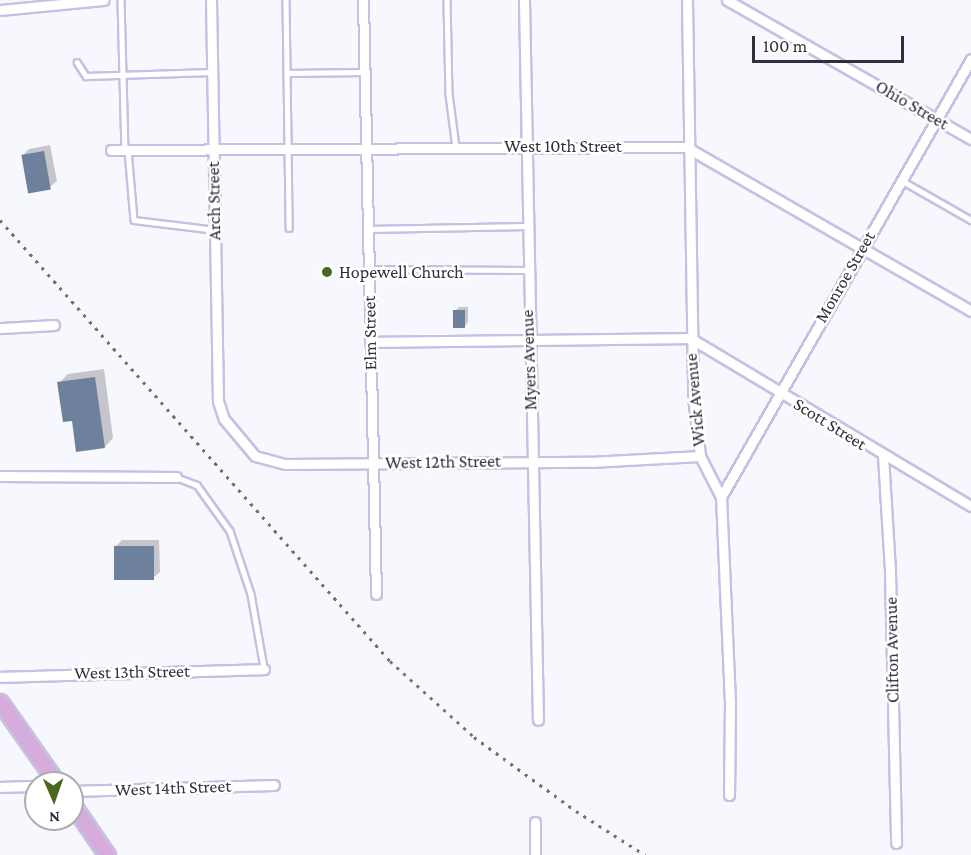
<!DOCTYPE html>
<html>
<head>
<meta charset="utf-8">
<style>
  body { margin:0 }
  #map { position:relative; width:971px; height:855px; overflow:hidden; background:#f7f7fe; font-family:"Crimson Pro",serif }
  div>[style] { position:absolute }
  .shadow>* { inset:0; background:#0003 }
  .building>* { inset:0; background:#6d809c; transform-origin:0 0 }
  .roads { filter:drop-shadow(2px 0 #c4c1e3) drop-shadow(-2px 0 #c4c1e3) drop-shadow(0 2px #c4c1e3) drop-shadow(0 -2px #c4c1e3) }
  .lane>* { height:4.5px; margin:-2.25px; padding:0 2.25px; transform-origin:2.25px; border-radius:2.25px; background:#fff }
  .street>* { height:9px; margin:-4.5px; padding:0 4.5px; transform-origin:4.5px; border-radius:4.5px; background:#fff }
  .primary>* { height:15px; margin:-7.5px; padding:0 7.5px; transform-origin:7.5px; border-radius:7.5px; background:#d6acdc }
  .rail>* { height:3px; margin-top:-1.5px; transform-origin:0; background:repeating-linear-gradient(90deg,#6f6e7a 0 3px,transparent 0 9px) }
  .dots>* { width:16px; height:16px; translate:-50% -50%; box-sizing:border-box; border:3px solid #fff; border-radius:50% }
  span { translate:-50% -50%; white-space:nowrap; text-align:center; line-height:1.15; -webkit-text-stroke:5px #fff; paint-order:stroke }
  .street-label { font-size:18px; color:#302f3c }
  .poi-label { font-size:18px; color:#302f3c }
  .left { translate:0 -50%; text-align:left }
  .north { position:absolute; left:24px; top:771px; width:60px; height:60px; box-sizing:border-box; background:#fff; border:2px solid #acacb1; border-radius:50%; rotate:178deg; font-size:16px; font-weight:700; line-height:24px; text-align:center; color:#302f3c }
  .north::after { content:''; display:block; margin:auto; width:21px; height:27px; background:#4b691e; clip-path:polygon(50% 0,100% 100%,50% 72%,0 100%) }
  .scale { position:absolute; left:752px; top:36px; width:152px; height:27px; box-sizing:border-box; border:3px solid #302f3c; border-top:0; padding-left:8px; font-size:18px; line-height:21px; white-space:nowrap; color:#302f3c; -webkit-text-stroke:4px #fff; paint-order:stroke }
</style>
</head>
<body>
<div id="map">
  <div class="shadow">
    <i style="clip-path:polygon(50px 145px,57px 181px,50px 187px,23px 155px,29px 149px)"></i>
    <i style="clip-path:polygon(459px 307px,468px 307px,468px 322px,465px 326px,455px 311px)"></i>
    <i style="clip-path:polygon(104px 369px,113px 438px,105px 447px,73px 419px,59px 383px,68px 374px)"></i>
    <i style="clip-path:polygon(122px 540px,159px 540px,160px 572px,153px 578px,115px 547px)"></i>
  </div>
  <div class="building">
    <i style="left:44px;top:151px;width:39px;height:23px;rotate:80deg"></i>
    <i style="left:453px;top:310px;width:12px;height:18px"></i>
    <i style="clip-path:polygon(95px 377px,105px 448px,76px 452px,72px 421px,63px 422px,57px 382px)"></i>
    <i style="left:114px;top:546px;width:40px;height:34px"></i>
  </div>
  <div class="roads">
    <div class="lane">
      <i style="left:121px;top:0;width:150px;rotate:88.5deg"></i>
      <i style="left:286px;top:0;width:228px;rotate:89.2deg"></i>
      <i style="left:447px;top:0;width:94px;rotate:88.8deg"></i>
      <i style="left:449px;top:94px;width:53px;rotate:82.5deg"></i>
      <i style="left:77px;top:62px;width:17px;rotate:57deg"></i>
      <i style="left:86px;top:76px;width:126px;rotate:-1.8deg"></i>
      <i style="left:287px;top:73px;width:77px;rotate:-0.7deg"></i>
      <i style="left:128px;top:150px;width:70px;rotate:85.1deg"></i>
      <i style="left:134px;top:220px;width:82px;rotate:7deg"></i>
      <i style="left:901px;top:180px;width:81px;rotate:29.7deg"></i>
      <i style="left:368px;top:229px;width:158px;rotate:-1.1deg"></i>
      <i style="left:369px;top:269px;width:157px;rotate:0.4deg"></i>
      <i style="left:176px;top:477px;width:22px;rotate:21deg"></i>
      <i style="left:197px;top:485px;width:57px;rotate:54.3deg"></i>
      <i style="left:230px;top:531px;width:66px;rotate:71.6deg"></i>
      <i style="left:251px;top:594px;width:75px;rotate:80deg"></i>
    </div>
    <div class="street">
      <i style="left:211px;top:0;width:401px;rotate:89deg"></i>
      <i style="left:218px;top:401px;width:19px;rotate:72deg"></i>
      <i style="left:224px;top:419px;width:48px;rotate:50deg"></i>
      <i style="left:255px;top:456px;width:31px;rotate:15deg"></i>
      <i style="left:285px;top:464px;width:305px;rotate:-0.4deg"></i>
      <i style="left:590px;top:462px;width:110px;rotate:-3.1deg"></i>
      <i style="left:363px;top:0;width:594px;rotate:88.75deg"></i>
      <i style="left:524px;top:0;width:720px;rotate:88.89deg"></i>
      <i style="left:687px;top:0;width:396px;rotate:89.1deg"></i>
      <i style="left:693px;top:396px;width:60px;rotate:83.3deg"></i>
      <i style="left:700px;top:456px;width:46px;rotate:62.9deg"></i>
      <i style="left:721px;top:497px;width:206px;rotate:87.5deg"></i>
      <i style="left:730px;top:703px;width:92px;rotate:90.6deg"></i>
      <i style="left:727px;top:0;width:281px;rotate:29.7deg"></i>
      <i style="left:0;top:10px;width:104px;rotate:-5.5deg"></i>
      <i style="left:111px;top:150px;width:575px;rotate:-0.3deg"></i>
      <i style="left:686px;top:147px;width:329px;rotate:29.9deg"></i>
      <i style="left:0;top:328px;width:54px;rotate:-3.2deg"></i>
      <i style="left:370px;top:342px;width:320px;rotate:-0.7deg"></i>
      <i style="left:690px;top:338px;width:327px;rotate:30.9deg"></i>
      <i style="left:883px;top:456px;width:116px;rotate:86.5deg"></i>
      <i style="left:890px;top:572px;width:271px;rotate:88.7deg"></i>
      <i style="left:0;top:476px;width:176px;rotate:0.3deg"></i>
      <i style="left:721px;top:497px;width:504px;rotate:-60.28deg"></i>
      <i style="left:0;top:677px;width:264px;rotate:-1.7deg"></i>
      <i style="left:0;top:787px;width:36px;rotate:-2deg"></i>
      <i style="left:72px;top:791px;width:202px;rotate:-1.7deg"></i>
      <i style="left:535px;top:822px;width:33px;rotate:90deg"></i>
    </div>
    <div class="primary">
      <i style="left:0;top:702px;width:99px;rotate:54.9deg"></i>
      <i style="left:72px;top:804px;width:62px;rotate:55.5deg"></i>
    </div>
  </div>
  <div class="rail">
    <i style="left:0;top:220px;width:589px;rotate:48.51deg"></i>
    <i style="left:390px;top:661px;width:113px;rotate:42.1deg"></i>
    <i style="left:474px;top:737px;width:126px;rotate:36deg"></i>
    <i style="left:576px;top:811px;width:82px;rotate:32.5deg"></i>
  </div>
  <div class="dots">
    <i style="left:327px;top:272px;background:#4b691e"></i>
  </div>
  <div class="street-label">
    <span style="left:912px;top:105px;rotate:30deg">Ohio Street</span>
    <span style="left:563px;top:146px">West 10th Street</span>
    <span style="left:214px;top:201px;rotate:-91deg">Arch Street</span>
    <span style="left:845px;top:277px;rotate:-60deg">Monroe Street</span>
    <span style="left:370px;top:333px;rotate:-91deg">Elm Street</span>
    <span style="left:529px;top:360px;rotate:-92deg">Myers Avenue</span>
    <span style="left:695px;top:400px;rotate:-95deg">Wick Avenue</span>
    <span style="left:830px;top:424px;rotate:32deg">Scott Street</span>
    <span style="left:443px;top:462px;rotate:-1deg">West 12th Street</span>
    <span style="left:892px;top:650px;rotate:-91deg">Clifton Avenue</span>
    <span style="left:132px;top:672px;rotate:-1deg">West 13th Street</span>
    <span style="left:173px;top:788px;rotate:-2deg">West 14th Street</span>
  </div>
  <div class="poi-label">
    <span class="left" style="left:339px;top:272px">Hopewell Church</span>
  </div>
  <div class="north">N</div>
  <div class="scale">100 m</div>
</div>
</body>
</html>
